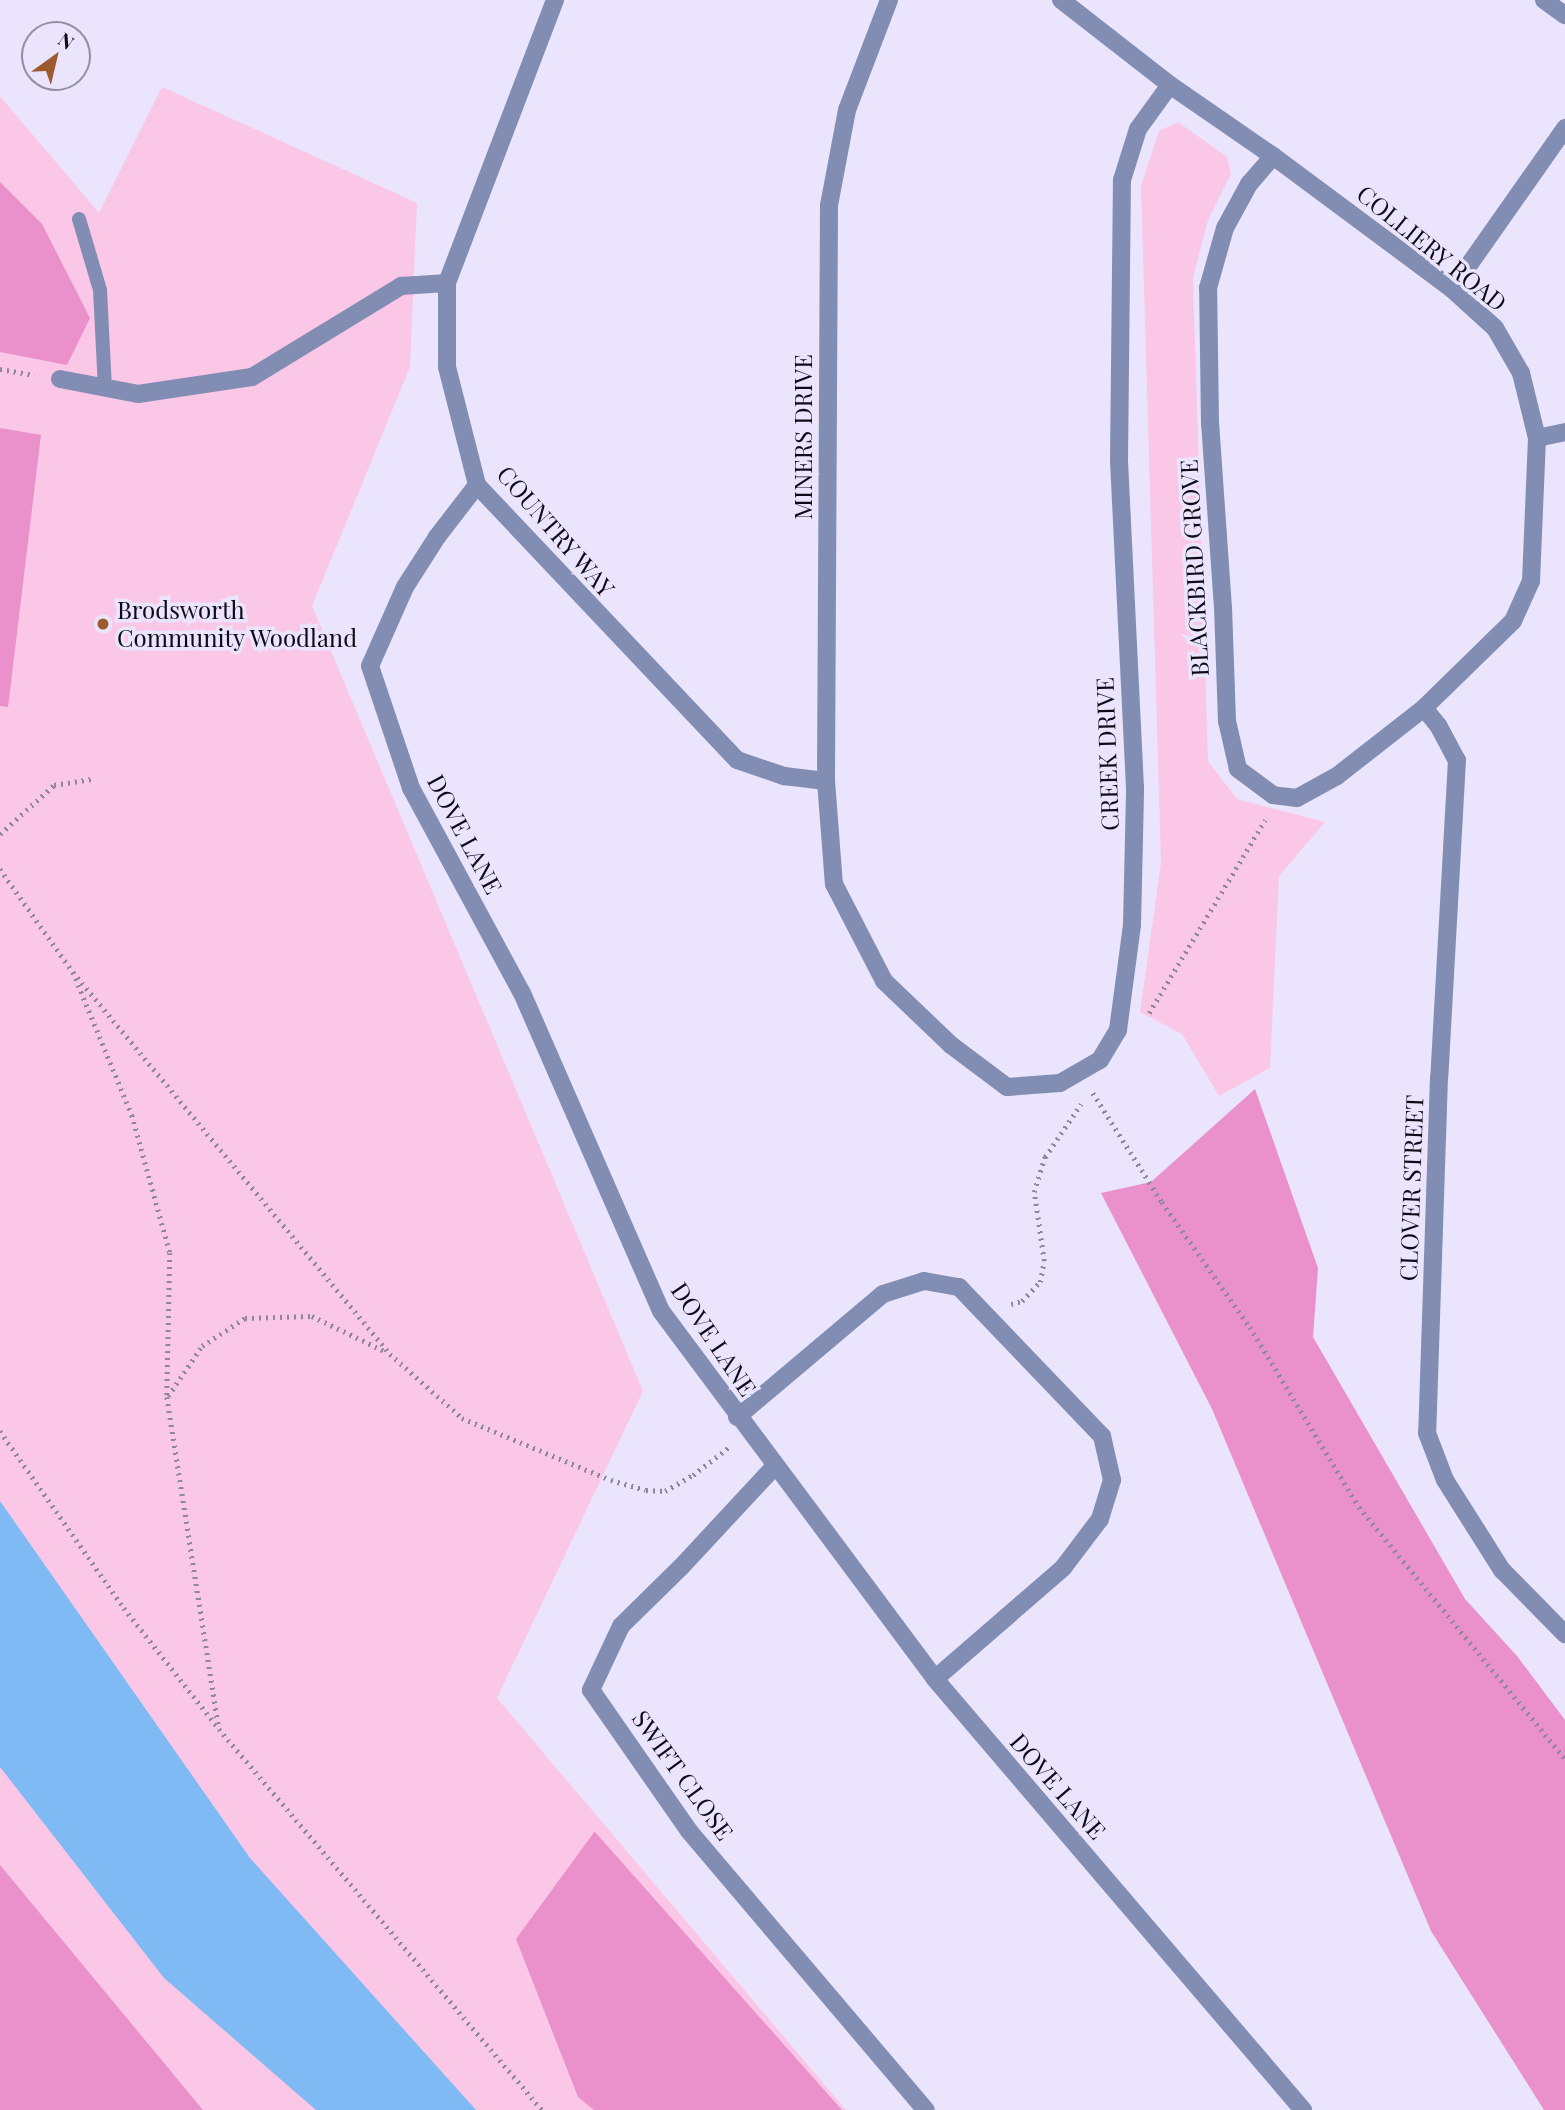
<!DOCTYPE html>
<html>
<head>
<meta charset="utf-8">
<style>
  body { margin:0 }
  #map { position:relative; width:1565px; height:2110px; overflow:hidden; background:#eae4fd; font-family:"Playfair Display",serif }
  div>[style] { position:absolute }
  .green>* { inset:0; background:#fbc7e7 }
  .forest>* { inset:0; background:#ea90cb }
  .water>* { inset:0; background:#80baf4 }
  .path>* { height:4.5px; margin-top:-2.25px; transform-origin:0; background:repeating-linear-gradient(90deg,#8c889a 0 2px,transparent 0 7px) }
  .lane>* { height:14px; margin:-7px; padding:0 7px; transform-origin:7px; border-radius:7px; background:#828db3 }
  .street>* { height:18px; margin:-9px; padding:0 9px; transform-origin:9px; border-radius:9px; background:#828db3 }
  .dots>* { width:19px; height:19px; translate:-50% -50%; box-sizing:border-box; border:4px solid #eae4fd; border-radius:50% }
  span { translate:-50% -50%; white-space:nowrap; text-align:center; line-height:1.15; -webkit-text-stroke:7px #eae4fd; paint-order:stroke }
  .street-label { font-size:24px; color:#0d0b15 }
  .poi-label { font-size:24px; color:#0d0b15 }
  .left { translate:0 -50%; text-align:left }
  .north { position:absolute; left:21px; top:21px; width:70px; height:70px; box-sizing:border-box; background:#eae4fd; border:2px solid #928da0; border-radius:50%; rotate:34deg; font-size:19px; font-weight:700; line-height:28px; text-align:center; color:#0d0b15 }
  .north::after { content:''; display:block; margin:auto; width:24px; height:32px; background:#9f592e; clip-path:polygon(50% 0,100% 100%,50% 72%,0 100%) }
</style>
</head>
<body>
<div id="map">
  <div class="green">
    <i style="clip-path:polygon(162px 87px,417px 203px,410px 367px,312px 606px,643px 1391px,497px 1698px,846px 2110px,0 2110px,0 96px,99px 213px)"></i>
    <i style="clip-path:polygon(1178px 122px,1227px 157px,1231px 174px,1208px 220px,1193px 278px,1208px 761px,1237px 799px,1325px 822px,1279px 876px,1270px 1068px,1219px 1096px,1182px 1034px,1140px 1012px,1161px 863px,1141px 186px,1159px 131px)"></i>
  </div>
  <div class="forest">
    <i style="clip-path:polygon(0 182px,42px 224px,90px 318px,67px 365px,0 352px)"></i>
    <i style="clip-path:polygon(0 428px,41px 435px,8px 707px,0 706px)"></i>
    <i style="clip-path:polygon(1255px 1089px,1318px 1268px,1313px 1337px,1465px 1599px,1517px 1656px,1565px 1720px,1565px 2110px,1544px 2110px,1431px 1931px,1212px 1409px,1101px 1193px,1151px 1182px)"></i>
    <i style="clip-path:polygon(595px 1831px,595px 1832px,842px 2110px,594px 2110px,578px 2097px,516px 1939px)"></i>
    <i style="clip-path:polygon(0 1865px,203px 2110px,0 2110px)"></i>
  </div>
  <div class="water">
    <i style="clip-path:polygon(0 1501px,250px 1858px,476px 2110px,316px 2110px,164px 1978px,0 1767px)"></i>
  </div>
  <div class="path">
    <i style="left:0;top:369px;width:35px;rotate:10deg"></i>
    <i style="left:0;top:834px;width:73px;rotate:-42.2deg"></i>
    <i style="left:54px;top:785px;width:38px;rotate:-9deg"></i>
    <i style="left:0;top:869px;width:126px;rotate:54.7deg"></i>
    <i style="left:73px;top:972px;width:496px;rotate:50.3deg"></i>
    <i style="left:390px;top:1354px;width:96px;rotate:41.6deg"></i>
    <i style="left:462px;top:1418px;width:161px;rotate:22.6deg"></i>
    <i style="left:611px;top:1480px;width:36px;rotate:16deg"></i>
    <i style="left:646px;top:1490px;width:19px;rotate:3deg"></i>
    <i style="left:665px;top:1491px;width:32px;rotate:-30deg"></i>
    <i style="left:693px;top:1475px;width:46px;rotate:-37.9deg"></i>
    <i style="left:73px;top:972px;width:155px;rotate:67.6deg"></i>
    <i style="left:132px;top:1115px;width:143px;rotate:74.6deg"></i>
    <i style="left:170px;top:1253px;width:144px;rotate:91.2deg"></i>
    <i style="left:167px;top:1397px;width:336px;rotate:81.1deg"></i>
    <i style="left:219px;top:1729px;width:499px;rotate:49.7deg"></i>
    <i style="left:1149px;top:1013px;width:225px;rotate:-59deg"></i>
    <i style="left:1093px;top:1093px;width:129px;rotate:57.7deg"></i>
    <i style="left:1162px;top:1202px;width:153px;rotate:54.9deg"></i>
    <i style="left:1250px;top:1327px;width:210px;rotate:58.8deg"></i>
    <i style="left:1359px;top:1507px;width:325px;rotate:50.7deg"></i>
    <i style="left:1011px;top:1304px;width:11px;rotate:-15deg"></i>
    <i style="left:1022px;top:1301px;width:26px;rotate:-47deg"></i>
    <i style="left:1040px;top:1282px;width:21px;rotate:-79deg"></i>
    <i style="left:1044px;top:1261px;width:70px;rotate:-98.2deg"></i>
    <i style="left:1034px;top:1192px;width:37px;rotate:-73deg"></i>
    <i style="left:1045px;top:1157px;width:64px;rotate:-55.8deg"></i>
    <i style="left:168px;top:1396px;width:60px;rotate:-55.8deg"></i>
    <i style="left:202px;top:1346px;width:51px;rotate:-33.1deg"></i>
    <i style="left:245px;top:1318px;width:67px;rotate:-1.7deg"></i>
    <i style="left:312px;top:1316px;width:82px;rotate:25.9deg"></i>
    <i style="left:0;top:1431px;width:216px;rotate:55deg"></i>
    <i style="left:124px;top:1608px;width:150px;rotate:51.8deg"></i>
  </div>
  <div class="lane">
    <i style="left:79px;top:219px;width:74px;rotate:73.5deg"></i>
    <i style="left:100px;top:290px;width:98px;rotate:87.1deg"></i>
  </div>
  <div class="street">
    <i style="left:555px;top:0;width:303px;rotate:110.9deg"></i>
    <i style="left:447px;top:283px;width:84px;rotate:90deg"></i>
    <i style="left:447px;top:367px;width:122px;rotate:75.7deg"></i>
    <i style="left:477px;top:485px;width:378px;rotate:46.6deg"></i>
    <i style="left:737px;top:760px;width:50px;rotate:18.8deg"></i>
    <i style="left:784px;top:776px;width:42px;rotate:6.8deg"></i>
    <i style="left:889px;top:0;width:118px;rotate:110.9deg"></i>
    <i style="left:847px;top:110px;width:97px;rotate:100.7deg"></i>
    <i style="left:829px;top:205px;width:576px;rotate:90.3deg"></i>
    <i style="left:826px;top:781px;width:103px;rotate:85.6deg"></i>
    <i style="left:834px;top:884px;width:109px;rotate:62.7deg"></i>
    <i style="left:884px;top:981px;width:93px;rotate:43.7deg"></i>
    <i style="left:951px;top:1045px;width:70px;rotate:36.9deg"></i>
    <i style="left:1007px;top:1087px;width:53px;rotate:-4.3deg"></i>
    <i style="left:1060px;top:1083px;width:46px;rotate:-29.9deg"></i>
    <i style="left:1100px;top:1060px;width:35px;rotate:-59deg"></i>
    <i style="left:1118px;top:1030px;width:106px;rotate:-82.4deg"></i>
    <i style="left:1132px;top:925px;width:137px;rotate:-88.7deg"></i>
    <i style="left:1135px;top:788px;width:326px;rotate:-92.8deg"></i>
    <i style="left:1119px;top:462px;width:282px;rotate:-89.4deg"></i>
    <i style="left:1122px;top:180px;width:53px;rotate:-72.6deg"></i>
    <i style="left:1138px;top:129px;width:54px;rotate:-54deg"></i>
    <i style="left:1061px;top:0;width:138px;rotate:37.9deg"></i>
    <i style="left:1170px;top:85px;width:125px;rotate:34.6deg"></i>
    <i style="left:1273px;top:156px;width:223px;rotate:36.6deg"></i>
    <i style="left:1452px;top:289px;width:58px;rotate:42.2deg"></i>
    <i style="left:1495px;top:328px;width:52px;rotate:60deg"></i>
    <i style="left:1521px;top:373px;width:67px;rotate:76.2deg"></i>
    <i style="left:1537px;top:438px;width:143px;rotate:92.4deg"></i>
    <i style="left:1531px;top:581px;width:44px;rotate:114.2deg"></i>
    <i style="left:1513px;top:621px;width:124px;rotate:135.7deg"></i>
    <i style="left:1424px;top:708px;width:110px;rotate:142deg"></i>
    <i style="left:1337px;top:776px;width:46px;rotate:151.2deg"></i>
    <i style="left:1297px;top:798px;width:24px;rotate:-173deg"></i>
    <i style="left:1273px;top:795px;width:44px;rotate:-143.4deg"></i>
    <i style="left:1238px;top:769px;width:49px;rotate:-102.9deg"></i>
    <i style="left:1227px;top:721px;width:113px;rotate:-92deg"></i>
    <i style="left:1223px;top:608px;width:185px;rotate:-94deg"></i>
    <i style="left:1210px;top:423px;width:135px;rotate:-90.8deg"></i>
    <i style="left:1208px;top:288px;width:62px;rotate:-74.2deg"></i>
    <i style="left:1225px;top:228px;width:50px;rotate:-61.4deg"></i>
    <i style="left:1249px;top:184px;width:37px;rotate:-49deg"></i>
    <i style="left:1544px;top:0;width:26px;rotate:36deg"></i>
    <i style="left:1452px;top:289px;width:197px;rotate:-54.9deg"></i>
    <i style="left:60px;top:379px;width:79px;rotate:10.9deg"></i>
    <i style="left:138px;top:394px;width:115px;rotate:-8.5deg"></i>
    <i style="left:252px;top:377px;width:175px;rotate:-31.4deg"></i>
    <i style="left:401px;top:286px;width:46px;rotate:-3.7deg"></i>
    <i style="left:1537px;top:438px;width:29px;rotate:-12deg"></i>
    <i style="left:477px;top:485px;width:66px;rotate:127.6deg"></i>
    <i style="left:437px;top:537px;width:59px;rotate:122.6deg"></i>
    <i style="left:405px;top:587px;width:86px;rotate:113.9deg"></i>
    <i style="left:370px;top:666px;width:129px;rotate:71.4deg"></i>
    <i style="left:411px;top:788px;width:233px;rotate:61.6deg"></i>
    <i style="left:522px;top:993px;width:347px;rotate:66.4deg"></i>
    <i style="left:661px;top:1311px;width:459px;rotate:53.3deg"></i>
    <i style="left:935px;top:1679px;width:567px;rotate:49.51deg"></i>
    <i style="left:1424px;top:708px;width:22px;rotate:51deg"></i>
    <i style="left:1438px;top:725px;width:40px;rotate:62deg"></i>
    <i style="left:1457px;top:760px;width:318px;rotate:93.2deg"></i>
    <i style="left:1439px;top:1077px;width:356px;rotate:91.9deg"></i>
    <i style="left:1427px;top:1433px;width:50px;rotate:69deg"></i>
    <i style="left:1445px;top:1480px;width:107px;rotate:57.7deg"></i>
    <i style="left:1502px;top:1570px;width:90px;rotate:45.5deg"></i>
    <i style="left:737px;top:1417px;width:191px;rotate:-40.1deg"></i>
    <i style="left:883px;top:1294px;width:43px;rotate:-17.6deg"></i>
    <i style="left:924px;top:1281px;width:36px;rotate:10deg"></i>
    <i style="left:959px;top:1287px;width:207px;rotate:46.2deg"></i>
    <i style="left:1102px;top:1436px;width:45px;rotate:77.2deg"></i>
    <i style="left:1112px;top:1480px;width:41px;rotate:107.1deg"></i>
    <i style="left:1100px;top:1519px;width:61px;rotate:127.1deg"></i>
    <i style="left:1063px;top:1568px;width:169px;rotate:139.1deg"></i>
    <i style="left:774px;top:1467px;width:137px;rotate:132.9deg"></i>
    <i style="left:681px;top:1567px;width:84px;rotate:135.5deg"></i>
    <i style="left:621px;top:1626px;width:71px;rotate:115.1deg"></i>
    <i style="left:591px;top:1690px;width:172px;rotate:55.2deg"></i>
    <i style="left:689px;top:1831px;width:366px;rotate:49.7deg"></i>
  </div>
  <div class="dots">
    <i style="left:103px;top:624px;background:#9f592e"></i>
  </div>
  <div class="street-label">
    <span style="left:1432px;top:248px;rotate:39deg">COLLIERY ROAD</span>
    <span style="left:803px;top:437px;rotate:-90deg">MINERS DRIVE</span>
    <span style="left:556px;top:531px;rotate:49deg">COUNTRY WAY</span>
    <span style="left:1194px;top:568px;rotate:-93deg">BLACKBIRD GROVE</span>
    <span style="left:1107px;top:754px;rotate:-92deg">CREEK DRIVE</span>
    <span style="left:465px;top:834px;rotate:62deg">DOVE LANE</span>
    <span style="left:1411px;top:1188px;rotate:-88deg">CLOVER STREET</span>
    <span style="left:714px;top:1339px;rotate:56deg">DOVE LANE</span>
    <span style="left:683px;top:1775px;rotate:54deg">SWIFT CLOSE</span>
    <span style="left:1058px;top:1786px;rotate:49deg">DOVE LANE</span>
  </div>
  <div class="poi-label">
    <span class="left" style="left:117px;top:624px">Brodsworth<br>Community Woodland</span>
  </div>
  <div class="north">N</div>
</div>
</body>
</html>
